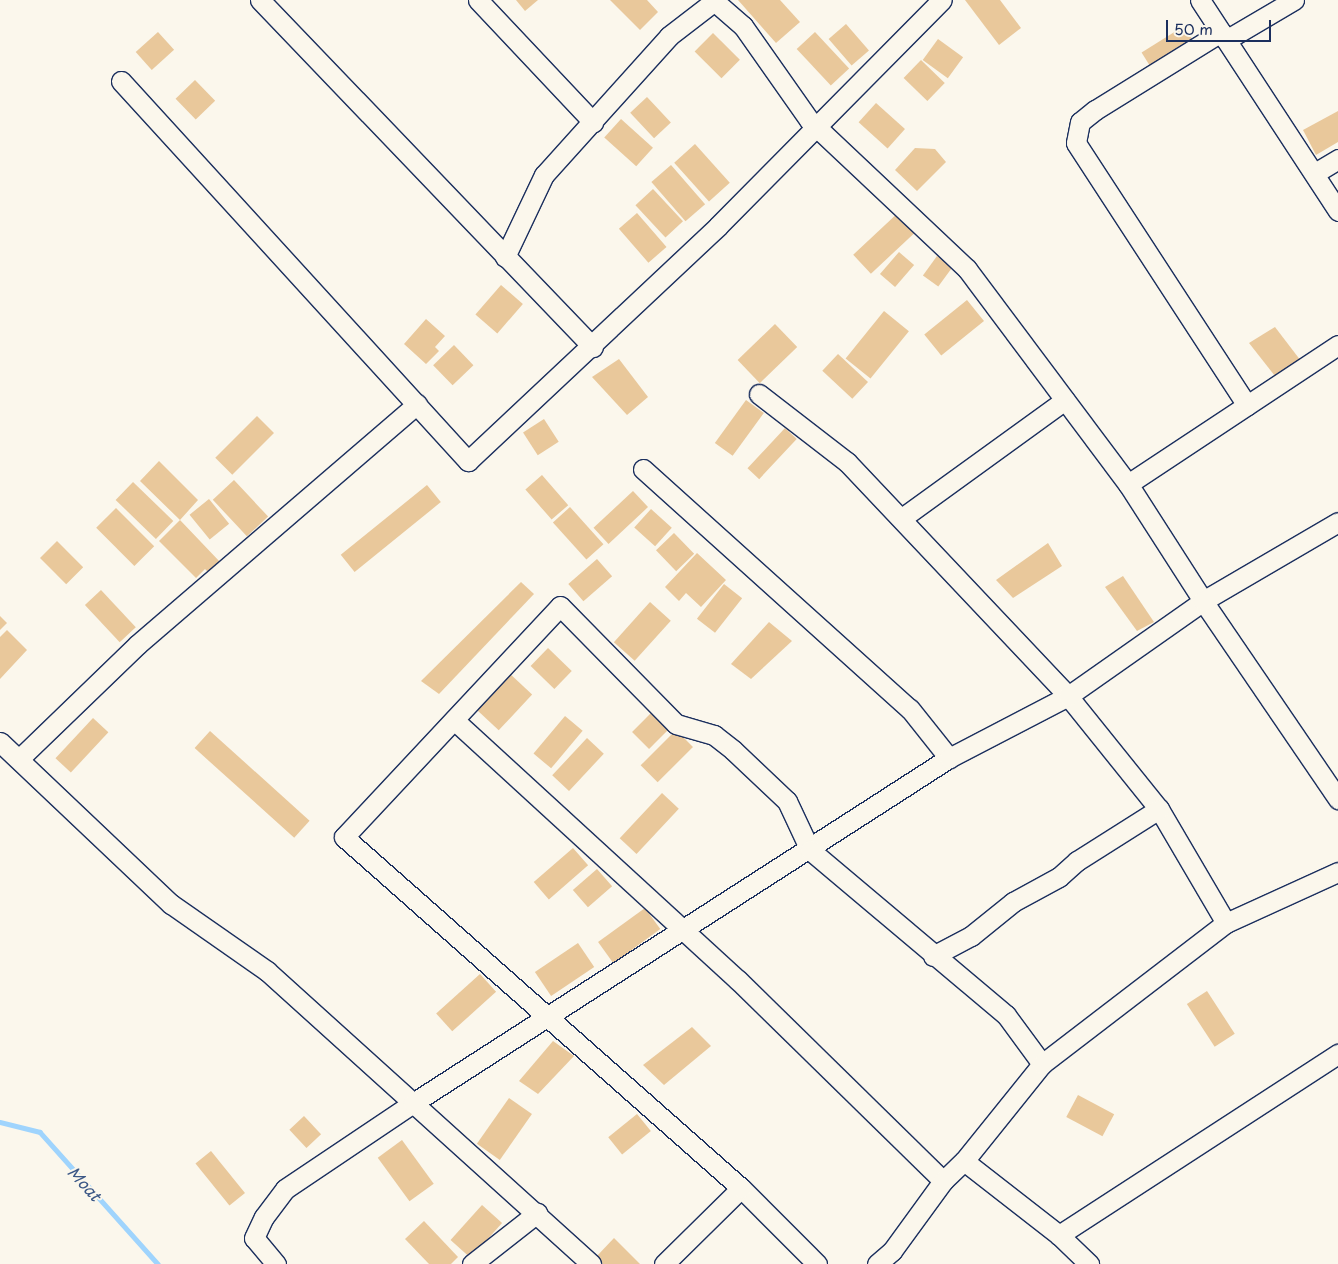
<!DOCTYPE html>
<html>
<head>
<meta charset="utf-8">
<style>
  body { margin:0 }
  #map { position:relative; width:1338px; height:1264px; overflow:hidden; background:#fbf7ec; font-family:"Playpen Sans",sans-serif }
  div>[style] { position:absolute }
  .stream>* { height:4.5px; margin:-2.25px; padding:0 2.25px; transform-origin:2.25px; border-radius:2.25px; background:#9fd4fd }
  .building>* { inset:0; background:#e9c89b; transform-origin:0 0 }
  .roads { filter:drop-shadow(1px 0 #1b2f5e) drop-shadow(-1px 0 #1b2f5e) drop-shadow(0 1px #1b2f5e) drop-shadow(0 -1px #1b2f5e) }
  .minor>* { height:19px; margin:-9.5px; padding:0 9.5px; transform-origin:9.5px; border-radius:9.5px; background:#fbf7ec }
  span { translate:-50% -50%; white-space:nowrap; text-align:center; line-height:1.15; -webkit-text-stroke:4px #fbf7ec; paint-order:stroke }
  .water-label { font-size:16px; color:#3c5886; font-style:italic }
  .scale { position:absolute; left:1166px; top:20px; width:105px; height:22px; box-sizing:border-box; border:2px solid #1b2f5e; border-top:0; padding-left:6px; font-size:15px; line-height:18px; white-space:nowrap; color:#1b2f5e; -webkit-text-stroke:4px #fbf7ec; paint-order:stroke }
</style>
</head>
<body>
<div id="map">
  <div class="stream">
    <i style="left:0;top:1122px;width:41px;rotate:14deg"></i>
    <i style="left:40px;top:1132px;width:177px;rotate:48.2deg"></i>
  </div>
  <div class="building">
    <i style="clip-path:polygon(516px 0,538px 0,525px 11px)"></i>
    <i style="clip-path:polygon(610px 0,647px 0,658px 12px,640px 30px)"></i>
    <i style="clip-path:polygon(738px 0,780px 0,800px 22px,776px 43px)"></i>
    <i style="clip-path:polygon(965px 0,1000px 0,1021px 28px,999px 45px)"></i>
    <i style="left:846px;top:24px;width:35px;height:23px;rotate:49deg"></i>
    <i style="left:1184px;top:26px;width:22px;height:50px;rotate:58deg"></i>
    <i style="left:158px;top:32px;width:24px;height:30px;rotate:48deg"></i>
    <i style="left:815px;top:32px;width:50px;height:25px;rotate:47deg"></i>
    <i style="left:713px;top:33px;width:38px;height:26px;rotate:45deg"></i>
    <i style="left:938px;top:39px;width:31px;height:26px;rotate:36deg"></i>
    <i style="left:921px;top:60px;width:33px;height:25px;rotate:44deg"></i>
    <i style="left:195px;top:80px;width:29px;height:27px;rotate:46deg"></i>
    <i style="left:647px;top:97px;width:35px;height:23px;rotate:47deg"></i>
    <i style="left:876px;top:103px;width:39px;height:26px;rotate:42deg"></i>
    <i style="clip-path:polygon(1338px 111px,1338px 142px,1316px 155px,1303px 130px)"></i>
    <i style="left:621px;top:119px;width:43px;height:25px;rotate:42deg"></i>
    <i style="left:695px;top:144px;width:52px;height:28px;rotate:48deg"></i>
    <i style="clip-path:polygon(915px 148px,935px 149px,946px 162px,917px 191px,895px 170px)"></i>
    <i style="left:671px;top:165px;width:52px;height:26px;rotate:49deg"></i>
    <i style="left:653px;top:189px;width:44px;height:24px;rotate:47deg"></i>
    <i style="left:900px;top:211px;width:26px;height:64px;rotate:47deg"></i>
    <i style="left:637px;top:213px;width:45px;height:24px;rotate:49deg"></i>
    <i style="left:899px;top:252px;width:20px;height:29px;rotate:41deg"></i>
    <i style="left:937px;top:256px;width:19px;height:24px;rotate:36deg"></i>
    <i style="left:501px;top:285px;width:29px;height:39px;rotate:41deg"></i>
    <i style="left:967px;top:300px;width:27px;height:55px;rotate:51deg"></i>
    <i style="left:884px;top:311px;width:32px;height:61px;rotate:39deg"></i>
    <i style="clip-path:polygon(426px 319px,445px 336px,435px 347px,439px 351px,426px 364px,404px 344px)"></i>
    <i style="left:775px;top:324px;width:32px;height:52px;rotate:46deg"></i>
    <i style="clip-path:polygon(1275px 327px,1301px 361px,1275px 376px,1249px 343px)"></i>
    <i style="left:454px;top:345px;width:28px;height:29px;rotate:46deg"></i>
    <i style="left:838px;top:354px;width:41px;height:23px;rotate:43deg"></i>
    <i style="clip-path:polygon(619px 359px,648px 397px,627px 415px,592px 377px)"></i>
    <i style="left:746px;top:400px;width:22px;height:53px;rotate:36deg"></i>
    <i style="left:257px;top:416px;width:24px;height:59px;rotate:45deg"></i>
    <i style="left:544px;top:419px;width:27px;height:25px;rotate:57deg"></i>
    <i style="left:785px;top:428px;width:16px;height:55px;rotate:43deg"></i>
    <i style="clip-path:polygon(159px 461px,198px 500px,180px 520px,221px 563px,210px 574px,205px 569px,196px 578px,159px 541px,180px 520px,140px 481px)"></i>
    <i style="left:542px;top:475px;width:40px;height:22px;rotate:49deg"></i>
    <i style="left:234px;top:480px;width:50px;height:29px;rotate:47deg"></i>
    <i style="left:133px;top:482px;width:56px;height:25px;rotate:44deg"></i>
    <i style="left:427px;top:485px;width:22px;height:111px;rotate:51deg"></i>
    <i style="left:633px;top:491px;width:22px;height:54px;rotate:47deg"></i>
    <i style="left:209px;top:499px;width:32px;height:25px;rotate:51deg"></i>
    <i style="left:570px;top:507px;width:50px;height:23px;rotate:48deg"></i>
    <i style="left:116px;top:508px;width:54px;height:28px;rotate:45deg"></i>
    <i style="left:651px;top:509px;width:28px;height:25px;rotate:42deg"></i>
    <i style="left:674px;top:533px;width:29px;height:25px;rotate:46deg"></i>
    <i style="left:57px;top:541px;width:37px;height:24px;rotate:45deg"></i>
    <i style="clip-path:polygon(1048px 543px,1062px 566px,1013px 598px,996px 580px)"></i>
    <i style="clip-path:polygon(697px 553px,726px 580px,701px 607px,686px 593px,679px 601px,665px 587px)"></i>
    <i style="left:597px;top:559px;width:23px;height:38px;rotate:49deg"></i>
    <i style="clip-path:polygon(1123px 576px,1154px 622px,1137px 631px,1105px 587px)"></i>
    <i style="clip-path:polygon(521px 582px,534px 594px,439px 694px,421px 681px)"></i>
    <i style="left:724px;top:584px;width:23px;height:44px;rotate:38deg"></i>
    <i style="left:101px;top:590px;width:51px;height:22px;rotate:47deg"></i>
    <i style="left:650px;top:602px;width:28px;height:54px;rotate:42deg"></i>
    <i style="clip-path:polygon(0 616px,7px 623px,0 630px)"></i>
    <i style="clip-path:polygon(769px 622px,792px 641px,751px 679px,731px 664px)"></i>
    <i style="clip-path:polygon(7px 630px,27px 650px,0 679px,0 637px)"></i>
    <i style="left:548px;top:648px;width:33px;height:25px;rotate:44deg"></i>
    <i style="left:508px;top:672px;width:33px;height:49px;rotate:43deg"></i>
    <i style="left:654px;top:710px;width:24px;height:31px;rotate:45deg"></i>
    <i style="left:565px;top:716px;width:23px;height:49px;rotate:40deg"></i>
    <i style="left:93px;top:718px;width:21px;height:55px;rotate:43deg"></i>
    <i style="left:676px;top:730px;width:24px;height:50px;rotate:45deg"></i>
    <i style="left:210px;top:731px;width:134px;height:23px;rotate:42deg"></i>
    <i style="left:587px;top:738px;width:23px;height:51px;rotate:43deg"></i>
    <i style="left:662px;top:793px;width:23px;height:62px;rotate:43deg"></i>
    <i style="left:573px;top:848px;width:23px;height:52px;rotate:49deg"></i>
    <i style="left:597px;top:869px;width:23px;height:32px;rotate:49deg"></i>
    <i style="left:645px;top:908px;width:26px;height:58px;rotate:54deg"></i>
    <i style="left:578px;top:943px;width:29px;height:52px;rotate:56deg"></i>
    <i style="left:480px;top:974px;width:24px;height:59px;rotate:48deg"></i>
    <i style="left:1207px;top:991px;width:51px;height:24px;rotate:57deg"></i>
    <i style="clip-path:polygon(692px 1027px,711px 1046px,664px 1085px,643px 1065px)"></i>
    <i style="clip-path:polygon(553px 1041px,574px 1056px,538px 1094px,519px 1081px)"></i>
    <i style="left:1078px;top:1095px;width:41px;height:25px;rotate:28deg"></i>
    <i style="left:509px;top:1098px;width:28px;height:56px;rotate:35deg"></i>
    <i style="left:637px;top:1114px;width:22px;height:37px;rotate:51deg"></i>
    <i style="left:304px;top:1116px;width:25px;height:20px;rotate:47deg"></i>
    <i style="left:402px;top:1140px;width:54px;height:30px;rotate:54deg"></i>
    <i style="left:211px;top:1151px;width:54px;height:20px;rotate:51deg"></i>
    <i style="left:482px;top:1205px;width:27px;height:47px;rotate:42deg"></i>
    <i style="clip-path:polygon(424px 1221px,458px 1257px,451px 1264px,429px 1264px,405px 1239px)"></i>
    <i style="clip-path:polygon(614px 1238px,640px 1264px,603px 1264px,596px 1257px)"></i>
  </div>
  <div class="roads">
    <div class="minor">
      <i style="left:260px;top:0;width:481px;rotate:46.2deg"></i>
      <i style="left:478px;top:0;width:168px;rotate:46.7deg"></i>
      <i style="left:713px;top:0;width:40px;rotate:41deg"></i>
      <i style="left:743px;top:26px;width:115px;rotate:54.9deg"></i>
      <i style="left:809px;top:120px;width:217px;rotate:43.3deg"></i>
      <i style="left:967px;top:269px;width:269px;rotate:53.2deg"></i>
      <i style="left:1128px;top:484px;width:139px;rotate:57.3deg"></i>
      <i style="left:1203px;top:601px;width:240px;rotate:55.7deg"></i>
      <i style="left:1200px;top:0;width:252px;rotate:56.8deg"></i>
      <i style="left:1221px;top:32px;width:148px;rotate:148.2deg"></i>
      <i style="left:1095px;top:110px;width:19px;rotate:141deg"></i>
      <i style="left:1080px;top:122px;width:21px;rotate:101deg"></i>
      <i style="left:1076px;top:143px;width:313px;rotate:56.9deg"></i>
      <i style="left:1226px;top:40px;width:79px;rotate:-30.5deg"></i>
      <i style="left:121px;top:81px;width:515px;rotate:47.6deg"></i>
      <i style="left:468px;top:461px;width:343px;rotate:-43.2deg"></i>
      <i style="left:718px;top:226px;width:318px;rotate:-45.3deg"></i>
      <i style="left:1315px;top:173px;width:27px;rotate:-31deg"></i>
      <i style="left:505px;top:257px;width:91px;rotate:-64.6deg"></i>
      <i style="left:544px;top:175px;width:187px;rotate:-48deg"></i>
      <i style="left:669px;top:36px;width:59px;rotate:-37.5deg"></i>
      <i style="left:759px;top:394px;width:111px;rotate:37.7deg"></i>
      <i style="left:847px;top:462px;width:322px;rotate:46.6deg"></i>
      <i style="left:1068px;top:696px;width:145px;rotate:51.2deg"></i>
      <i style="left:1159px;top:809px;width:132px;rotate:59.6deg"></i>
      <i style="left:643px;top:469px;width:359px;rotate:42deg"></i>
      <i style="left:910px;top:709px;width:63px;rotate:51.5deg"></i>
      <i style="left:1128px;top:484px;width:252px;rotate:-33.5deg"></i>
      <i style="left:902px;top:518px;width:201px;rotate:-35.9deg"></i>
      <i style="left:454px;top:720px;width:385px;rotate:42.5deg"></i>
      <i style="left:738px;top:980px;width:287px;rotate:44.4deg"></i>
      <i style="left:0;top:742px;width:236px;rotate:43.5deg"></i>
      <i style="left:171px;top:904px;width:117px;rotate:34.9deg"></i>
      <i style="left:267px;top:971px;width:437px;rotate:42.1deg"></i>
      <i style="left:19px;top:759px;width:165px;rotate:-44deg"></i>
      <i style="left:138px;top:644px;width:368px;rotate:-40.7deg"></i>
      <i style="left:933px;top:956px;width:43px;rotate:-27.8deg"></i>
      <i style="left:971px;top:936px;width:54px;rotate:-39deg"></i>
      <i style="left:1013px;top:902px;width:52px;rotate:-28.5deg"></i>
      <i style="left:1059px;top:877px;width:24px;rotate:-42deg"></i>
      <i style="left:1077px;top:861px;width:97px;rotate:-32.4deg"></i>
      <i style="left:964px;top:1161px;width:120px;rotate:37.9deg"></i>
      <i style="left:1059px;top:1235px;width:42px;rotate:44deg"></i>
      <i style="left:1059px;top:1235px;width:333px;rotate:-33deg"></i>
      <i style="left:276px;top:1264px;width:34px;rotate:-130deg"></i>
      <i style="left:254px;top:1238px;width:23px;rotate:-65deg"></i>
      <i style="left:264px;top:1217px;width:35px;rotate:-53deg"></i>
      <i style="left:285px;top:1189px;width:154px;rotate:-33.9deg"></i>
      <i style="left:413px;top:1103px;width:637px;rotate:-32.77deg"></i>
      <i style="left:949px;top:758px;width:134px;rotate:-27.5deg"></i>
      <i style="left:1068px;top:696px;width:165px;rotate:-35.1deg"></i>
      <i style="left:1203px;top:601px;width:156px;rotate:-30.3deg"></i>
      <i style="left:472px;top:1264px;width:83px;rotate:-38.1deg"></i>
      <i style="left:664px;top:1264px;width:108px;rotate:-44.6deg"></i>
      <i style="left:817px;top:1264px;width:107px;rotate:-135deg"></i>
      <i style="left:741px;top:1188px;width:530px;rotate:-138.52deg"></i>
      <i style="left:344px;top:837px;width:316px;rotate:-46.9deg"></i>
      <i style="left:560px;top:606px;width:165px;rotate:45.5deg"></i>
      <i style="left:676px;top:724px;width:40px;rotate:16deg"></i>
      <i style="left:714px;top:735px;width:24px;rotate:38deg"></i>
      <i style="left:733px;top:750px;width:74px;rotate:43.4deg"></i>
      <i style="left:787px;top:801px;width:54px;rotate:64.9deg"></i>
      <i style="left:810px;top:850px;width:256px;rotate:40.1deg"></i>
      <i style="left:1006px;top:1015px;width:61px;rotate:53.7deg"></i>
      <i style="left:877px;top:1264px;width:20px;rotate:-41deg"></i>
      <i style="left:892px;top:1251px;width:87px;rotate:-53.9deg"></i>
      <i style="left:943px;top:1181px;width:29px;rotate:-44deg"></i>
      <i style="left:964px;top:1161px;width:124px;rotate:-51.2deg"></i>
      <i style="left:1042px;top:1064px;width:232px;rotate:-37.5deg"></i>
      <i style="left:1226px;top:923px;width:123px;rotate:-24.5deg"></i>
    </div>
  </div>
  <div class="water-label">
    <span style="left:85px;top:1183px;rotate:48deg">Moat</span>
  </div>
  <div class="scale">50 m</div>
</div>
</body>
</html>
